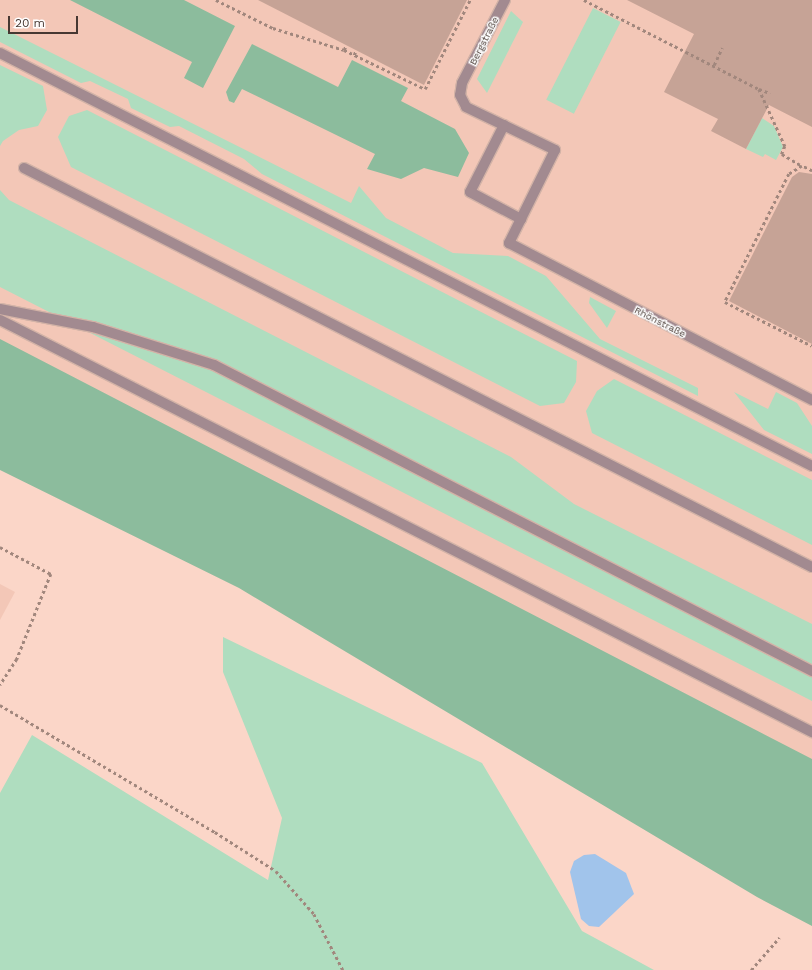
<!DOCTYPE html>
<html>
<head>
<meta charset="utf-8">
<style>
  body { margin:0 }
  #map { position:relative; width:812px; height:970px; overflow:hidden; background:#fbd6c8; font-family:"Work Sans",sans-serif }
  div>[style] { position:absolute }
  .built>* { inset:0; background:#f3c7b7 }
  .green>* { inset:0; background:#afddbf; transform-origin:0 0 }
  .forest>* { inset:0; background:#8cbc9d }
  .water>* { inset:0; background:#a1c4eb }
  .building>* { inset:0; background:#c6a396 }
  .path>* { height:2.5px; margin-top:-1.25px; transform-origin:0; background:repeating-linear-gradient(90deg,#a1877d 0 3px,transparent 0 6px) }
  .roads { filter:drop-shadow(1px 0 #d3b3a7) drop-shadow(-1px 0 #d3b3a7) drop-shadow(0 1px #d3b3a7) drop-shadow(0 -1px #d3b3a7) }
  .minor>* { height:10px; margin:-5px; padding:0 5px; transform-origin:5px; border-radius:5px; background:#a28a90 }
  span { translate:-50% -50%; white-space:nowrap; text-align:center; line-height:1.15; -webkit-text-stroke:3px #fff; paint-order:stroke }
  .street-label { font-size:10px; color:#463832 }
  .scale { position:absolute; left:8px; top:16px; width:70px; height:18px; box-sizing:border-box; border:2px solid #463832; border-top:0; padding-left:5px; font-size:12px; line-height:14px; white-space:nowrap; color:#463832; -webkit-text-stroke:3px #fff; paint-order:stroke }
</style>
</head>
<body>
<div id="map">
  <div class="built">
    <i style="clip-path:polygon(0 0,812px 0,812px 816px,0 394px)"></i>
    <i style="clip-path:polygon(0 584px,15px 592px,0 620px)"></i>
  </div>
  <div class="green">
    <i style="left:593px;top:8px;width:31px;height:103px;rotate:27deg"></i>
    <i style="clip-path:polygon(511px 11px,523px 22px,487px 93px,477px 79px)"></i>
    <i style="clip-path:polygon(0 27px,351px 203px,359px 186px,386px 218px,453px 253px,508px 256px,546px 276px,600px 339px,698px 388px,698px 396px,262px 174px,244px 159px,179px 126px,170px 127px,131px 108px,128px 99px,90px 81px,81px 83px,0 42px)"></i>
    <i style="clip-path:polygon(0 65px,43px 86px,47px 110px,38px 126px,19px 130px,3px 141px,0 146px)"></i>
    <i style="clip-path:polygon(87px 110px,577px 361px,576px 382px,564px 403px,540px 406px,71px 167px,58px 137px,69px 116px)"></i>
    <i style="clip-path:polygon(762px 118px,774px 126px,783px 147px,776px 160px,765px 154px,763px 157px,746px 149px)"></i>
    <i style="clip-path:polygon(0 190px,9px 200px,511px 457px,574px 504px,812px 624px,812px 701px,0 287px)"></i>
    <i style="clip-path:polygon(590px 297px,616px 311px,607px 328px,589px 303px)"></i>
    <i style="clip-path:polygon(614px 379px,812px 480px,812px 545px,592px 433px,586px 411px,597px 391px)"></i>
    <i style="clip-path:polygon(734px 392px,768px 409px,776px 392px,797px 403px,812px 426px,812px 454px,764px 430px)"></i>
    <i style="clip-path:polygon(223px 637px,482px 763px,582px 931px,654px 970px,0 970px,0 793px,32px 735px,268px 880px,282px 818px,223px 672px)"></i>
  </div>
  <div class="forest">
    <i style="clip-path:polygon(70px 0,184px 0,235px 26px,203px 88px,184px 78px,192px 62px)"></i>
    <i style="clip-path:polygon(252px 44px,338px 87px,352px 60px,408px 88px,401px 101px,455px 129px,469px 153px,458px 177px,424px 168px,401px 179px,367px 169px,375px 154px,242px 89px,234px 103px,229px 101px,226px 92px)"></i>
    <i style="clip-path:polygon(0 339px,812px 759px,812px 926px,757px 897px,239px 588px,0 470px)"></i>
  </div>
  <div class="water">
    <i style="clip-path:polygon(595px 854px,626px 873px,634px 894px,599px 927px,589px 926px,581px 919px,570px 872px,574px 861px,584px 855px)"></i>
  </div>
  <div class="building">
    <i style="clip-path:polygon(258px 0,467px 0,424px 85px)"></i>
    <i style="clip-path:polygon(627px 0,812px 0,812px 127px,769px 105px,746px 149px,711px 131px,718px 119px,664px 92px,694px 34px)"></i>
    <i style="clip-path:polygon(799px 172px,812px 174px,812px 344px,729px 301px,792px 177px)"></i>
  </div>
  <div class="path">
    <i style="left:216px;top:0;width:64px;rotate:26.2deg"></i>
    <i style="left:273px;top:28px;width:74px;rotate:17.2deg"></i>
    <i style="left:344px;top:50px;width:90px;rotate:25.7deg"></i>
    <i style="left:425px;top:89px;width:100px;rotate:-63.2deg"></i>
    <i style="left:584px;top:0;width:196px;rotate:27deg"></i>
    <i style="left:759px;top:89px;width:63px;rotate:65.5deg"></i>
    <i style="left:785px;top:146px;width:9px;rotate:111deg"></i>
    <i style="left:782px;top:154px;width:23px;rotate:31deg"></i>
    <i style="left:344px;top:50px;width:5px;rotate:-68deg"></i>
    <i style="left:354px;top:55px;width:5px;rotate:-68deg"></i>
    <i style="left:714px;top:65px;width:19px;rotate:-65deg"></i>
    <i style="left:759px;top:89px;width:12px;rotate:20deg"></i>
    <i style="left:812px;top:171px;width:11px;rotate:-153deg"></i>
    <i style="left:802px;top:166px;width:15px;rotate:148deg"></i>
    <i style="left:789px;top:174px;width:143px;rotate:116.6deg"></i>
    <i style="left:725px;top:302px;width:97px;rotate:26.8deg"></i>
    <i style="left:0;top:547px;width:58px;rotate:27.9deg"></i>
    <i style="left:51px;top:574px;width:92px;rotate:111.8deg"></i>
    <i style="left:17px;top:659px;width:31px;rotate:123deg"></i>
    <i style="left:0;top:705px;width:250px;rotate:30.6deg"></i>
    <i style="left:215px;top:832px;width:72px;rotate:32.6deg"></i>
    <i style="left:276px;top:871px;width:57px;rotate:48.5deg"></i>
    <i style="left:314px;top:914px;width:63px;rotate:62.6deg"></i>
    <i style="left:751px;top:970px;width:43px;rotate:-48.8deg"></i>
  </div>
  <div class="roads">
    <div class="minor">
      <i style="left:505px;top:0;width:93px;rotate:117.4deg"></i>
      <i style="left:462px;top:83px;width:12px;rotate:99deg"></i>
      <i style="left:460px;top:95px;width:13px;rotate:63deg"></i>
      <i style="left:466px;top:107px;width:99px;rotate:25.8deg"></i>
      <i style="left:555px;top:150px;width:104px;rotate:116.3deg"></i>
      <i style="left:509px;top:243px;width:341px;rotate:27.4deg"></i>
      <i style="left:0;top:53px;width:911px;rotate:26.96deg"></i>
      <i style="left:504px;top:125px;width:75px;rotate:116.9deg"></i>
      <i style="left:470px;top:192px;width:58px;rotate:27.9deg"></i>
      <i style="left:24px;top:168px;width:883px;rotate:26.86deg"></i>
      <i style="left:0;top:309px;width:95px;rotate:11deg"></i>
      <i style="left:93px;top:327px;width:127px;rotate:17.4deg"></i>
      <i style="left:214px;top:365px;width:672px;rotate:27.1deg"></i>
      <i style="left:0;top:320px;width:911px;rotate:26.9deg"></i>
    </div>
  </div>
  <div class="street-label">
    <span style="left:484px;top:41px;rotate:-63deg">Bergstraße</span>
    <span style="left:660px;top:322px;rotate:27deg">Rhönstraße</span>
  </div>
  <div class="scale">20 m</div>
</div>
</body>
</html>
